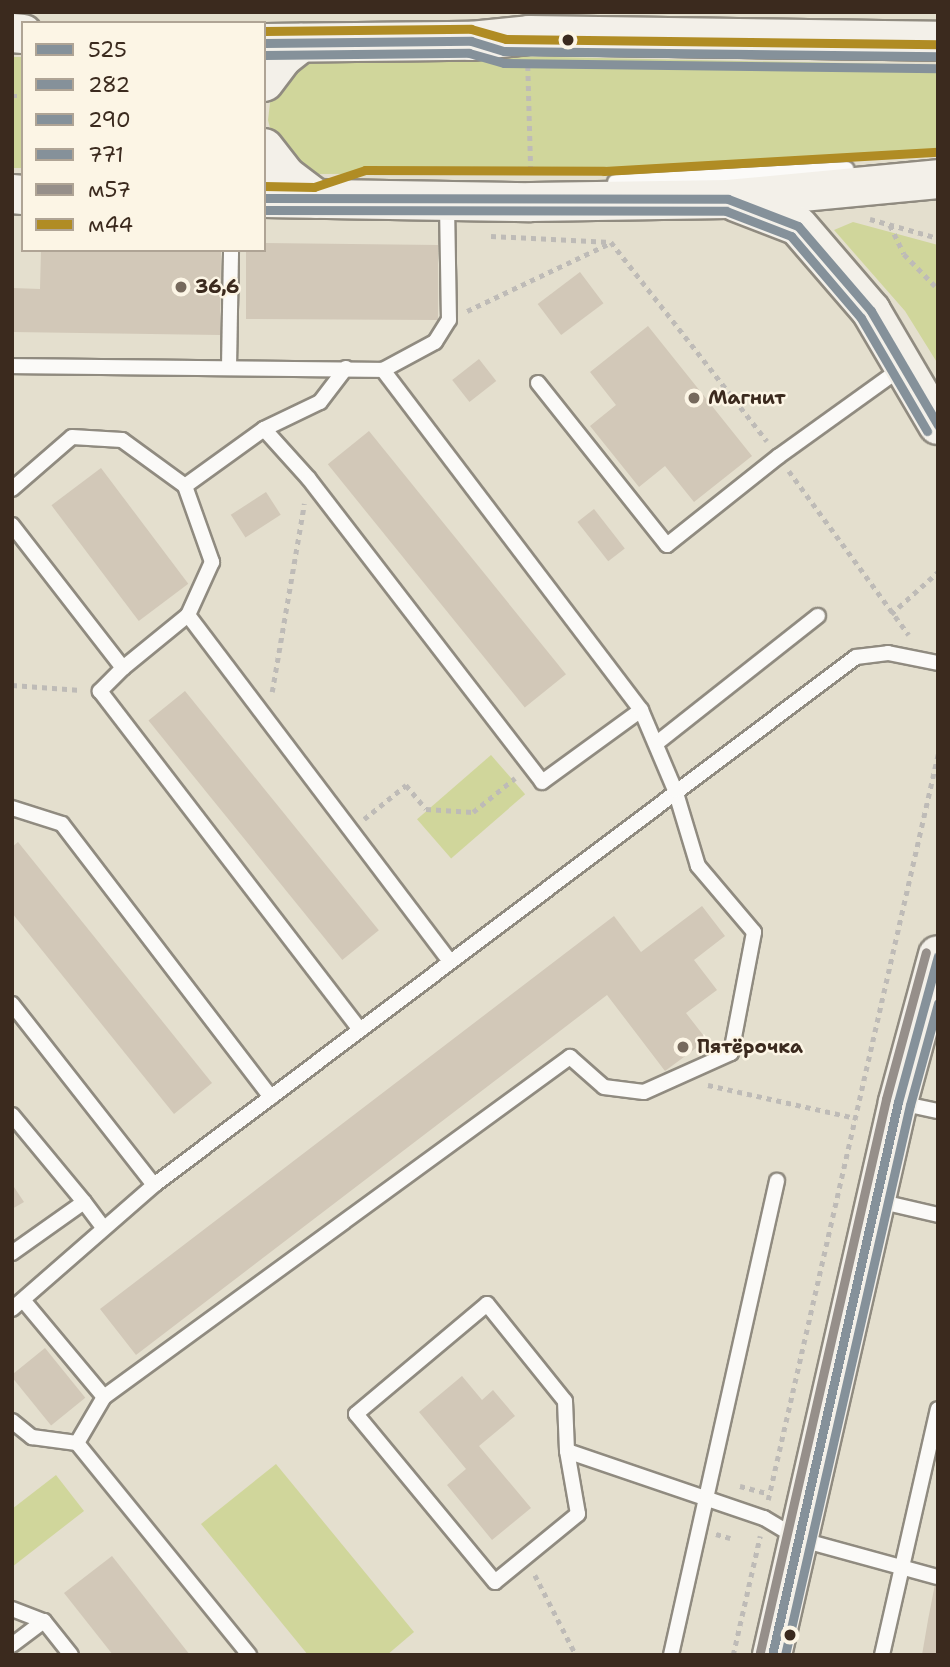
<!DOCTYPE html>
<html>
<head>
<meta charset="utf-8">
<style>
  body { margin:0 }
  #map { position:relative; width:950px; height:1667px; overflow:hidden; background:#e4dfce; font-family:"Shantell Sans",sans-serif }
  div>[style] { position:absolute }
  .green>* { inset:0; background:#d0d69b; transform-origin:0 0 }
  .building>* { inset:0; background:#d2c8b8; transform-origin:0 0 }
  .path>* { height:4.5px; margin-top:-2.25px; transform-origin:0; background:repeating-linear-gradient(90deg,#bebbb7 0 5px,transparent 0 10px) }
  .roads { filter:drop-shadow(2px 0 #908b80) drop-shadow(-2px 0 #908b80) drop-shadow(0 2px #908b80) drop-shadow(0 -2px #908b80) }
  .lane>* { height:14px; margin:-7px; padding:0 7px; transform-origin:7px; border-radius:7px; background:#fbfaf8 }
  .secondary>* { height:38px; margin:-19px; padding:0 19px; transform-origin:19px; border-radius:19px; background:#f3f0e9 }
  .bus-1>* { height:9px; margin:-4.5px; padding:0 4.5px; transform-origin:4.5px; border-radius:4.5px; background:#85919a }
  .bus-2>* { height:9px; margin:-4.5px; padding:0 4.5px; transform-origin:4.5px; border-radius:4.5px; background:#85919a }
  .bus-3>* { height:9px; margin:-4.5px; padding:0 4.5px; transform-origin:4.5px; border-radius:4.5px; background:#85919a }
  .bus-4>* { height:9px; margin:-4.5px; padding:0 4.5px; transform-origin:4.5px; border-radius:4.5px; background:#85919a }
  .bus-5>* { height:9px; margin:-4.5px; padding:0 4.5px; transform-origin:4.5px; border-radius:4.5px; background:#968f8a }
  .bus-6>* { height:9px; margin:-4.5px; padding:0 4.5px; transform-origin:4.5px; border-radius:4.5px; background:#b08c24 }
  .dots>* { width:19px; height:19px; translate:-50% -50%; box-sizing:border-box; border:4px solid #fcf5e5; border-radius:50% }
  span { translate:-50% -50%; white-space:nowrap; text-align:center; line-height:1.15; -webkit-text-stroke:5px #fcf5e5; paint-order:stroke }
  .poi-label { font-size:19px; color:#3b2a1e; font-weight:700 }
  .left { translate:0 -50%; text-align:left }
  .frame { position:absolute; inset:0; border:14px solid #3b2a1e; pointer-events:none }
  .legend { position:absolute; left:21px; top:21px; width:245px; height:231px; box-sizing:border-box; background:#fcf5e5; border:2px solid #afa495; margin:0; padding:9px 12px; list-style:none; font-size:21px; color:#3b2a1e }
  .legend li { display:flex; align-items:center; gap:14px; height:35px }
  .legend b { width:35px; border:2px solid #afa495 }
</style>
</head>
<body>
<div id="map">
  <div class="green">
    <i style="clip-path:polygon(313px 52px,938px 65px,938px 154px,662px 173px,307px 174px,275px 147px,268px 120px,271px 95px)"></i>
    <i style="left:12px;top:57px;width:11px;height:111px"></i>
    <i style="clip-path:polygon(853px 222px,938px 245px,938px 364px,905px 311px,834px 230px)"></i>
    <i style="left:491px;top:755px;width:52px;height:98px;rotate:49deg"></i>
    <i style="clip-path:polygon(276px 1464px,414px 1632px,387px 1655px,308px 1655px,201px 1524px)"></i>
    <i style="clip-path:polygon(56px 1475px,84px 1511px,12px 1567px,12px 1509px)"></i>
  </div>
  <div class="building">
    <i style="clip-path:polygon(264px 243px,438px 245px,438px 320px,246px 319px,246px 250px,264px 250px)"></i>
    <i style="clip-path:polygon(41px 250px,221px 250px,220px 335px,12px 332px,12px 288px,40px 289px)"></i>
    <i style="left:580px;top:272px;width:39px;height:53px;rotate:53deg"></i>
    <i style="clip-path:polygon(648px 326px,752px 456px,694px 502px,665px 466px,639px 487px,590px 426px,616px 405px,590px 372px)"></i>
    <i style="left:479px;top:359px;width:28px;height:34px;rotate:52deg"></i>
    <i style="left:369px;top:431px;width:313px;height:53px;rotate:51deg"></i>
    <i style="left:101px;top:468px;width:145px;height:62px;rotate:53deg"></i>
    <i style="left:266px;top:492px;width:27px;height:42px;rotate:57deg"></i>
    <i style="left:594px;top:509px;width:50px;height:21px;rotate:52deg"></i>
    <i style="left:185px;top:691px;width:308px;height:47px;rotate:51deg"></i>
    <i style="clip-path:polygon(18px 842px,212px 1083px,174px 1114px,12px 913px,12px 847px)"></i>
    <i style="clip-path:polygon(702px 906px,725px 936px,694px 960px,717px 990px,686px 1013px,707px 1040px,665px 1071px,607px 995px,136px 1355px,100px 1309px,614px 916px,641px 952px)"></i>
    <i style="clip-path:polygon(12px 1184px,24px 1202px,12px 1209px)"></i>
    <i style="left:45px;top:1348px;width:64px;height:44px;rotate:51deg"></i>
    <i style="clip-path:polygon(462px 1376px,482px 1400px,493px 1390px,515px 1416px,479px 1446px,531px 1508px,492px 1540px,447px 1485px,466px 1469px,419px 1412px)"></i>
    <i style="clip-path:polygon(112px 1556px,190px 1655px,113px 1655px,64px 1593px)"></i>
    <i style="clip-path:polygon(936px 1579px,938px 1655px,922px 1655px,928px 1620px)"></i>
  </div>
  <div class="path">
    <i style="left:528px;top:66px;width:106px;rotate:88.4deg"></i>
    <i style="left:12px;top:96px;width:11px"></i>
    <i style="left:870px;top:219px;width:71px;rotate:15.6deg"></i>
    <i style="left:890px;top:225px;width:32px;rotate:64deg"></i>
    <i style="left:904px;top:254px;width:49px;rotate:45.8deg"></i>
    <i style="left:491px;top:236px;width:120px;rotate:2.9deg"></i>
    <i style="left:611px;top:242px;width:253px;rotate:51.9deg"></i>
    <i style="left:467px;top:311px;width:158px;rotate:-25.4deg"></i>
    <i style="left:789px;top:471px;width:203px;rotate:53.8deg"></i>
    <i style="left:891px;top:614px;width:63px;rotate:-41.8deg"></i>
    <i style="left:12px;top:685px;width:69px;rotate:4.1deg"></i>
    <i style="left:272px;top:692px;width:191px;rotate:-80.3deg"></i>
    <i style="left:364px;top:819px;width:54px;rotate:-39deg"></i>
    <i style="left:406px;top:785px;width:31px;rotate:50deg"></i>
    <i style="left:426px;top:809px;width:47px;rotate:3.7deg"></i>
    <i style="left:473px;top:812px;width:54px;rotate:-39deg"></i>
    <i style="left:708px;top:1085px;width:152px;rotate:12.6deg"></i>
    <i style="left:740px;top:1486px;width:30px;rotate:15deg"></i>
    <i style="left:768px;top:1500px;width:765px;rotate:-77.16deg"></i>
    <i style="left:716px;top:1534px;width:15px;rotate:16deg"></i>
    <i style="left:535px;top:1575px;width:90px;rotate:62.9deg"></i>
    <i style="left:733px;top:1655px;width:122px;rotate:-77.2deg"></i>
  </div>
  <div class="roads">
    <div class="lane">
      <i style="left:615px;top:182px;width:232px;rotate:-3.2deg"></i>
      <i style="left:12px;top:366px;width:371px;rotate:0.6deg"></i>
      <i style="left:383px;top:370px;width:59px;rotate:-28.3deg"></i>
      <i style="left:435px;top:342px;width:26px;rotate:-58deg"></i>
      <i style="left:449px;top:320px;width:117px;rotate:-91deg"></i>
      <i style="left:229px;top:368px;width:118px;rotate:-89deg"></i>
      <i style="left:346px;top:368px;width:43px;rotate:127.4deg"></i>
      <i style="left:320px;top:402px;width:62px;rotate:154.3deg"></i>
      <i style="left:264px;top:429px;width:97px;rotate:144.2deg"></i>
      <i style="left:185px;top:486px;width:81px;rotate:70.4deg"></i>
      <i style="left:212px;top:562px;width:58px;rotate:114.4deg"></i>
      <i style="left:188px;top:615px;width:434px;rotate:52.9deg"></i>
      <i style="left:538px;top:383px;width:207px;rotate:51.5deg"></i>
      <i style="left:667px;top:545px;width:143px;rotate:-38.5deg"></i>
      <i style="left:779px;top:456px;width:153px;rotate:-35.7deg"></i>
      <i style="left:264px;top:429px;width:67px;rotate:48deg"></i>
      <i style="left:309px;top:479px;width:382px;rotate:52.4deg"></i>
      <i style="left:542px;top:782px;width:122px;rotate:-36deg"></i>
      <i style="left:12px;top:489px;width:79px;rotate:-40.9deg"></i>
      <i style="left:72px;top:437px;width:50px;rotate:3.4deg"></i>
      <i style="left:122px;top:440px;width:78px;rotate:36.1deg"></i>
      <i style="left:12px;top:525px;width:181px;rotate:52.2deg"></i>
      <i style="left:123px;top:668px;width:84px;rotate:-39.2deg"></i>
      <i style="left:123px;top:668px;width:33px;rotate:135deg"></i>
      <i style="left:100px;top:691px;width:427px;rotate:52.5deg"></i>
      <i style="left:657px;top:743px;width:205px;rotate:-38.3deg"></i>
      <i style="left:12px;top:808px;width:52px;rotate:17.7deg"></i>
      <i style="left:62px;top:824px;width:344px;rotate:52.6deg"></i>
      <i style="left:12px;top:1004px;width:230px;rotate:51.9deg"></i>
      <i style="left:900px;top:1103px;width:39px;rotate:12deg"></i>
      <i style="left:12px;top:1115px;width:113px;rotate:50.4deg"></i>
      <i style="left:878px;top:1201px;width:62px;rotate:13.1deg"></i>
      <i style="left:12px;top:1253px;width:88px;rotate:-35.3deg"></i>
      <i style="left:84px;top:1202px;width:30px;rotate:53deg"></i>
      <i style="left:23px;top:1300px;width:126px;rotate:50.1deg"></i>
      <i style="left:104px;top:1397px;width:53px;rotate:120.4deg"></i>
      <i style="left:487px;top:1304px;width:124px;rotate:51.2deg"></i>
      <i style="left:565px;top:1401px;width:50px;rotate:87.7deg"></i>
      <i style="left:567px;top:1451px;width:64px;rotate:80.1deg"></i>
      <i style="left:578px;top:1514px;width:107px;rotate:140.7deg"></i>
      <i style="left:495px;top:1582px;width:218px;rotate:-129.6deg"></i>
      <i style="left:356px;top:1414px;width:171px;rotate:-40deg"></i>
      <i style="left:12px;top:1309px;width:189px;rotate:-41.1deg"></i>
      <i style="left:154px;top:1185px;width:878px;rotate:-36.95deg"></i>
      <i style="left:856px;top:657px;width:32px;rotate:-7deg"></i>
      <i style="left:888px;top:653px;width:51px;rotate:11.3deg"></i>
      <i style="left:104px;top:1397px;width:577px;rotate:-36.12deg"></i>
      <i style="left:570px;top:1057px;width:45px;rotate:41.4deg"></i>
      <i style="left:604px;top:1087px;width:40px;rotate:7.1deg"></i>
      <i style="left:644px;top:1092px;width:95px;rotate:-24.1deg"></i>
      <i style="left:731px;top:1053px;width:123px;rotate:-79.2deg"></i>
      <i style="left:754px;top:932px;width:87px;rotate:-130.3deg"></i>
      <i style="left:698px;top:866px;width:79px;rotate:-106.8deg"></i>
      <i style="left:675px;top:790px;width:87px;rotate:-113deg"></i>
      <i style="left:641px;top:710px;width:427px;rotate:-127.2deg"></i>
      <i style="left:12px;top:1421px;width:26px;rotate:39deg"></i>
      <i style="left:32px;top:1437px;width:45px;rotate:7.6deg"></i>
      <i style="left:77px;top:1443px;width:273px;rotate:50.9deg"></i>
      <i style="left:567px;top:1451px;width:208px;rotate:18.8deg"></i>
      <i style="left:764px;top:1518px;width:41px;rotate:31deg"></i>
      <i style="left:799px;top:1539px;width:143px;rotate:15.4deg"></i>
      <i style="left:12px;top:1609px;width:34px;rotate:21deg"></i>
      <i style="left:44px;top:1621px;width:43px;rotate:51.5deg"></i>
      <i style="left:12px;top:1645px;width:40px;rotate:-37deg"></i>
      <i style="left:671px;top:1655px;width:486px;rotate:-77.4deg"></i>
      <i style="left:882px;top:1655px;width:252px;rotate:-77.2deg"></i>
    </div>
    <div class="secondary">
      <i style="left:12px;top:33px;width:11px;rotate:5deg"></i>
      <i style="left:264px;top:43px;width:207px;rotate:-0.6deg"></i>
      <i style="left:471px;top:41px;width:58px;rotate:-5.9deg"></i>
      <i style="left:529px;top:35px;width:409px;rotate:0.8deg"></i>
      <i style="left:264px;top:82px;width:31px;rotate:-53deg"></i>
      <i style="left:283px;top:57px;width:23px;rotate:-38deg"></i>
      <i style="left:264px;top:148px;width:37px;rotate:52deg"></i>
      <i style="left:287px;top:177px;width:36px;rotate:37deg"></i>
      <i style="left:12px;top:194px;width:11px;rotate:5deg"></i>
      <i style="left:264px;top:198px;width:267px;rotate:0.9deg"></i>
      <i style="left:531px;top:202px;width:197px;rotate:-0.9deg"></i>
      <i style="left:728px;top:199px;width:211px;rotate:-5.4deg"></i>
      <i style="left:736px;top:202px;width:66px;rotate:21.2deg"></i>
      <i style="left:798px;top:226px;width:112px;rotate:49.3deg"></i>
      <i style="left:871px;top:311px;width:132px;rotate:59.6deg"></i>
      <i style="left:772px;top:1655px;width:567px;rotate:-77.16deg"></i>
      <i style="left:898px;top:1102px;width:152px;rotate:-74.8deg"></i>
    </div>
  </div>
  <div class="bus-1">
    <i style="left:264px;top:43px;width:207px;rotate:-0.6deg"></i>
    <i style="left:471px;top:41px;width:34px;rotate:17deg"></i>
    <i style="left:504px;top:51px;width:434px;rotate:0.7deg"></i>
    <i style="left:264px;top:198px;width:464px;rotate:0.1deg"></i>
    <i style="left:728px;top:199px;width:75px;rotate:21.1deg"></i>
    <i style="left:798px;top:226px;width:112px;rotate:49.3deg"></i>
    <i style="left:871px;top:311px;width:132px;rotate:59.6deg"></i>
  </div>
  <div class="bus-2">
    <i style="left:264px;top:55px;width:205px;rotate:-0.6deg"></i>
    <i style="left:469px;top:53px;width:36px;rotate:16deg"></i>
    <i style="left:504px;top:63px;width:434px;rotate:0.7deg"></i>
    <i style="left:264px;top:210px;width:462px;rotate:0.1deg"></i>
    <i style="left:726px;top:211px;width:70px;rotate:21deg"></i>
    <i style="left:791px;top:236px;width:108px;rotate:49.5deg"></i>
    <i style="left:861px;top:318px;width:131px;rotate:59.7deg"></i>
  </div>
  <div class="bus-3">
    <i style="left:772px;top:1655px;width:567px;rotate:-77.16deg"></i>
    <i style="left:898px;top:1102px;width:151px;rotate:-74.7deg"></i>
  </div>
  <div class="bus-4">
    <i style="left:785px;top:1655px;width:564px;rotate:-77.2deg"></i>
    <i style="left:910px;top:1105px;width:106px;rotate:-74.6deg"></i>
  </div>
  <div class="bus-5">
    <i style="left:760px;top:1652px;width:567px;rotate:-77.16deg"></i>
    <i style="left:886px;top:1099px;width:152px;rotate:-74.8deg"></i>
  </div>
  <div class="bus-6">
    <i style="left:264px;top:31px;width:207px;rotate:-0.6deg"></i>
    <i style="left:471px;top:29px;width:36px;rotate:16deg"></i>
    <i style="left:506px;top:39px;width:432px;rotate:0.7deg"></i>
    <i style="left:264px;top:186px;width:50px;rotate:1.1deg"></i>
    <i style="left:314px;top:187px;width:54px;rotate:-18.4deg"></i>
    <i style="left:365px;top:170px;width:239px;rotate:0.2deg"></i>
    <i style="left:604px;top:171px;width:334px;rotate:-3.3deg"></i>
  </div>
  <div class="dots">
    <i style="left:568px;top:40px;background:#3b2a1e"></i>
    <i style="left:181px;top:287px;background:#76695c"></i>
    <i style="left:694px;top:398px;background:#76695c"></i>
    <i style="left:683px;top:1047px;background:#76695c"></i>
    <i style="left:790px;top:1635px;background:#3b2a1e"></i>
  </div>
  <div class="poi-label">
    <span class="left" style="left:195px;top:287px">36,6</span>
    <span class="left" style="left:708px;top:398px">Магнит</span>
    <span class="left" style="left:697px;top:1047px">Пятёрочка</span>
  </div>
  <div class="frame"></div>
  <ul class="legend">
  <li><b style="height:9px;background:#85919a"></b>525</li>
  <li><b style="height:9px;background:#85919a"></b>282</li>
  <li><b style="height:9px;background:#85919a"></b>290</li>
  <li><b style="height:9px;background:#85919a"></b>771</li>
  <li><b style="height:9px;background:#968f8a"></b>м57</li>
  <li><b style="height:9px;background:#b08c24"></b>м44</li>
  </ul>
</div>
</body>
</html>
